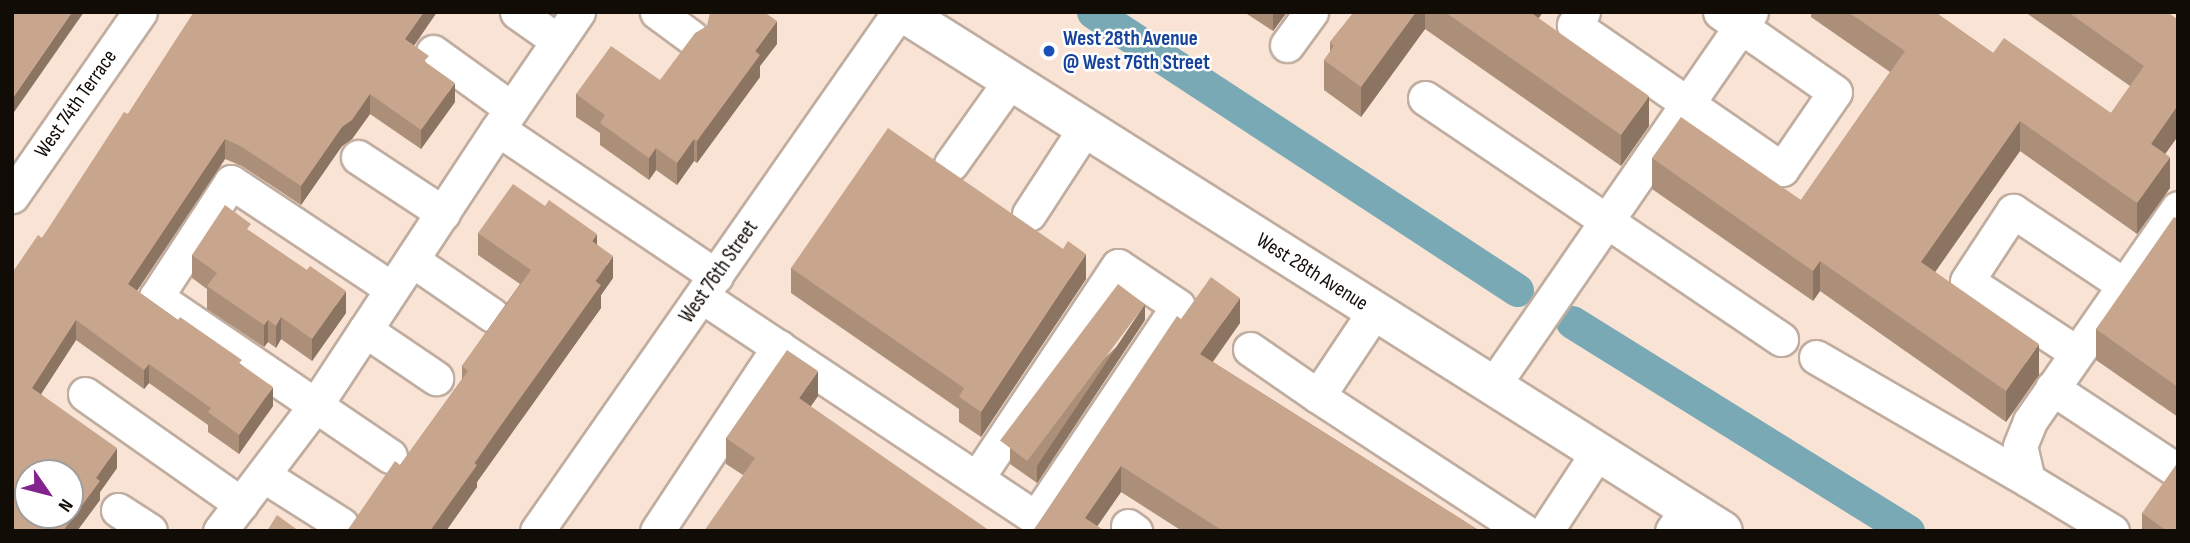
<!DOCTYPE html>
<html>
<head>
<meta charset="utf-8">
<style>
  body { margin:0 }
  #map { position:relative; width:2190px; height:543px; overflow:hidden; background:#f8e3d5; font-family:"Sofia Sans Condensed",sans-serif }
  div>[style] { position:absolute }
  .canal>* { height:33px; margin:-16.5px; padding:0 16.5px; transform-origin:16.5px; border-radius:16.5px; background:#79a9b4 }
  .roads { filter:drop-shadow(2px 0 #c0ad9f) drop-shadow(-2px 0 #c0ad9f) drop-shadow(0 2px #c0ad9f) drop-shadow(0 -2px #c0ad9f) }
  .minor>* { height:33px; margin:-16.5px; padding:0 16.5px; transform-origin:16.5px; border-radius:16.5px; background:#fff }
  .major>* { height:38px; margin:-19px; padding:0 19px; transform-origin:19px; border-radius:19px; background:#fff }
  .wall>* { inset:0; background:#ac8f79 }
  .shaded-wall>* { inset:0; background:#8c7463 }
  .building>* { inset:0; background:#c8a68d; transform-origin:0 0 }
  .dots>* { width:19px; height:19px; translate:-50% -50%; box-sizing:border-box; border:4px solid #fff; border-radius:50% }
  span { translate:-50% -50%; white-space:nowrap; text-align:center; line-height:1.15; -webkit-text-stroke:5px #fff; paint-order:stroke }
  .transit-label { font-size:21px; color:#164399; font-weight:700 }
  .left { translate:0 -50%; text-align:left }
  .street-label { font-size:21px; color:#120c07 }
  .frame { position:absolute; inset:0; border:14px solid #120c07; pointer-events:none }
  .north { position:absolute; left:14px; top:459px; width:70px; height:70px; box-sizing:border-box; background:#fff; border:2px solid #a09e9c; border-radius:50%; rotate:125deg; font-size:19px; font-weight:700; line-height:28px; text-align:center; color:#120c07 }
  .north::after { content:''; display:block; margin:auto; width:24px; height:32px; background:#82238e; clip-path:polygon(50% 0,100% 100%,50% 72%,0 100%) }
</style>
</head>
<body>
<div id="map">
  <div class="canal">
    <i style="left:1093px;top:12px;width:507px;rotate:33.25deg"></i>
    <i style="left:1572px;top:322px;width:396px;rotate:31.9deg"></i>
  </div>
  <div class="roads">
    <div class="minor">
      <i style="left:517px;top:12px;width:50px;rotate:35.3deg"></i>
      <i style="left:578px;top:12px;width:142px;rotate:124.4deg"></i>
      <i style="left:498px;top:129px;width:263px;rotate:34deg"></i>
      <i style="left:657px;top:12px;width:42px;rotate:36.3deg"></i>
      <i style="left:1583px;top:12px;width:16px;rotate:125deg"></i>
      <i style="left:1574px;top:25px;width:253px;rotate:34.7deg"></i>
      <i style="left:1782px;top:169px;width:93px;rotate:-55.5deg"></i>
      <i style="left:1835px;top:92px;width:140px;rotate:-145.2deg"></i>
      <i style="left:1287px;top:45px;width:41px;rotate:-54deg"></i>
      <i style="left:433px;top:52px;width:97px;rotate:35.8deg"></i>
      <i style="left:1425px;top:98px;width:430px;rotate:34.1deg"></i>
      <i style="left:358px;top:157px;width:102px;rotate:33.4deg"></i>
      <i style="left:951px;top:164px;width:102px;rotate:-54.6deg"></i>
      <i style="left:12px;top:196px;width:224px;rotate:-55.2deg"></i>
      <i style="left:1029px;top:214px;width:103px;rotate:-56.9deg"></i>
      <i style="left:412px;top:260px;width:97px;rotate:34.5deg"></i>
      <i style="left:703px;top:297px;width:400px;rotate:33.6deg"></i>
      <i style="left:1036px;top:518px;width:255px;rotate:-56.2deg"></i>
      <i style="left:1178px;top:306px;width:72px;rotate:-146.3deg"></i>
      <i style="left:1118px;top:266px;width:255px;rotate:123.6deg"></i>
      <i style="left:1374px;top:312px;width:101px;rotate:123.7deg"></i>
      <i style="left:1318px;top:396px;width:246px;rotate:33.2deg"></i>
      <i style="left:365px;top:330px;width:86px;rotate:34.1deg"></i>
      <i style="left:1250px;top:349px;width:83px;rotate:34.7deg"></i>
      <i style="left:2077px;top:353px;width:131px;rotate:-146.8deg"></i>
      <i style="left:1967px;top:281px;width:84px;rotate:-56.7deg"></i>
      <i style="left:2013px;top:211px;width:133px;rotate:33.7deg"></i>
      <i style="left:1816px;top:357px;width:245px;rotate:30.1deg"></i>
      <i style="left:1492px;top:387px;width:456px;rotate:-55.4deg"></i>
      <i style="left:2052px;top:388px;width:144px;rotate:33.4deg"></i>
      <i style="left:85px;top:394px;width:191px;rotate:35.2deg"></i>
      <i style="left:390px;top:456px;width:283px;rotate:-145.8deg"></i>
      <i style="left:156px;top:297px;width:137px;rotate:-56.9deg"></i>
      <i style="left:231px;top:182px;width:193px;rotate:33.6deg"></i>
      <i style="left:263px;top:475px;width:93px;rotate:32.3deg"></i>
      <i style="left:118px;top:510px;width:38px;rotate:33deg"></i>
      <i style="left:1128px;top:526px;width:9px;rotate:36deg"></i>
      <i style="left:220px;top:531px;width:161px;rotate:-52.8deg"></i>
      <i style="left:317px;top:403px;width:328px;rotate:-56.6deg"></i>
      <i style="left:537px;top:531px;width:633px;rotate:-55.1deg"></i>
      <i style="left:657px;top:531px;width:221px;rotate:-56.5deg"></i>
      <i style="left:1546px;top:531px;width:93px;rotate:-56.8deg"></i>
      <i style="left:1672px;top:531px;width:25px;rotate:-56deg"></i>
      <i style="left:2112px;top:531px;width:98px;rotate:-148.7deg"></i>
      <i style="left:2028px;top:480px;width:35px;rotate:-103deg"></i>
      <i style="left:2020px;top:446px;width:27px;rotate:-68deg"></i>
      <i style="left:2030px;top:421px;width:259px;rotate:-55.2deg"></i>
    </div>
    <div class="major">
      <i style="left:902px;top:12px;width:971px;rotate:32.3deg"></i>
    </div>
  </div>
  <div class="wall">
    <i style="clip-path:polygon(194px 12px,437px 12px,414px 46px,455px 102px,421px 149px,370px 114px,352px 139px,342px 146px,301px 205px,242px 166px,225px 159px,137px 291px,242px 365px,273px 406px,239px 454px,208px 432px,208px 425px,149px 383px,144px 389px,76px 340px,41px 394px,117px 468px,100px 492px,100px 500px,77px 531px,12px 531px,42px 238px,128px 114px)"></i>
    <i style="clip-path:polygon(1244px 12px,1287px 12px,1273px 31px)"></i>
    <i style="clip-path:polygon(1354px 12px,1543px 12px,1538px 18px,1649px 126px,1621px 166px,1425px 29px,1361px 117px,1324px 90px,1324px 60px,1330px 52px,1330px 42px)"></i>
    <i style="clip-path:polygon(1811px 12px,1935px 12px,1993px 53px,2111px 113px,2130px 86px,2025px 12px,2167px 12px,2178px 20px,2178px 136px,2165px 154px,2170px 188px,2137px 234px,2020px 151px,1935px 272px,2039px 375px,2006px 422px,1820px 291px,1813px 301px,1652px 189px,1652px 158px,1801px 200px,1890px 72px,1811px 17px)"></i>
    <i style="clip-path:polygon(777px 44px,760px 66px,760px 77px,697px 163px,694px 161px,677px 185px,656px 170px,649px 180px,600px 145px,600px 133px,576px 117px,576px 94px,660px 80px)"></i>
    <i style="clip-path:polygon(2178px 219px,2178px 417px,2096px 360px,2096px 329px)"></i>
    <i style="clip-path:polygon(251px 232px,346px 313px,312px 361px,281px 339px,276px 348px,268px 342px,264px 347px,207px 309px,207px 289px,192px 278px,192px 255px)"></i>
    <i style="clip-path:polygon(478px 233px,597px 244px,613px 278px,601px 295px,601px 308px,477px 482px,477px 487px,446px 531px,347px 531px,400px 465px,462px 379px,462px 366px,520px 284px,478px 255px)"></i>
    <i style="clip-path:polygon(791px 268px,1086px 279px,981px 437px,959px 422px,959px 409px,791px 293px)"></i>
    <i style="clip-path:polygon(1181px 319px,1240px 323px,1213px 362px,1480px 531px,1182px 531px,1121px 492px,1097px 526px,1033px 531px)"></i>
    <i style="clip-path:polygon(1145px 320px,1037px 483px,1010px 464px,1010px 447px)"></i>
    <i style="clip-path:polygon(818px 396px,811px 406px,743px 475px,726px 464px,726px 438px)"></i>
    <i style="clip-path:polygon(2142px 513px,2178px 531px,2142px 531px)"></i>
  </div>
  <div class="shaded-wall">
    <i style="clip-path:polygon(72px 12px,84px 12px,12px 115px,12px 99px)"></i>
    <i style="clip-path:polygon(424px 12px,437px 12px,405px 58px,405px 39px)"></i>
    <i style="clip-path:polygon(1273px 12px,1287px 12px,1273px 31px)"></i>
    <i style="clip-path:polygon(1416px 12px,1425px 12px,1425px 29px,1361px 117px,1361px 87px)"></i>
    <i style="clip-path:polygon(1524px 12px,1543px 12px,1524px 39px)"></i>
    <i style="clip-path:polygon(777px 21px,777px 44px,760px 66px,760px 77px,697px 163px,697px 141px,755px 51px)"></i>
    <i style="clip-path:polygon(455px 83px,455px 102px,421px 149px,421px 130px)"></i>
    <i style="clip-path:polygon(370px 94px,370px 114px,352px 139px,342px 146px,301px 205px,301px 186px,342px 127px)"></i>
    <i style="clip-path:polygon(1649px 96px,1649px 126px,1621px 166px,1621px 135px)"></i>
    <i style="clip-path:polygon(2178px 105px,2178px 136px,2151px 174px,2151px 144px)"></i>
    <i style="clip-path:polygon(2020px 121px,2020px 151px,1921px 292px,1921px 262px)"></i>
    <i style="clip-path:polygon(225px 139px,225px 159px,128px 304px,128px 284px)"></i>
    <i style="clip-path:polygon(694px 139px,694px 161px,677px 185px,677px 163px)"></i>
    <i style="clip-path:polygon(656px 148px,656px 170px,649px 180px,649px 158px)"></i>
    <i style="clip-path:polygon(2170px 157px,2170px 188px,2137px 234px,2137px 203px)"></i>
    <i style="clip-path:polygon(597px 234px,597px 256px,592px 241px)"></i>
    <i style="clip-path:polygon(1086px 254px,1086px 279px,981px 437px,981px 412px)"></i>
    <i style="clip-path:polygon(613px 256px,613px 278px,601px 295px,601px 308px,477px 482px,477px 487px,446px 531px,430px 531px)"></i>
    <i style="clip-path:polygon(1820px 261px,1820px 291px,1813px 301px,1813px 271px)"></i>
    <i style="clip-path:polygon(346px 291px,346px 313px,312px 361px,312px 339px)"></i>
    <i style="clip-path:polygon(1240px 298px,1240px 323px,1200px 379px,1200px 354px)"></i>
    <i style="clip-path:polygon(1145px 304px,1145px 320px,1037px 483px,1037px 466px)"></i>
    <i style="clip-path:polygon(281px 317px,281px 339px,276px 348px,276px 326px)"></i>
    <i style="clip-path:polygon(76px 320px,76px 340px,32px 408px,32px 388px)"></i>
    <i style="clip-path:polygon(268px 320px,268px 342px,264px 347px,264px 325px)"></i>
    <i style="clip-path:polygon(2039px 344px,2039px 375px,2006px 422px,2006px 391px)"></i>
    <i style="clip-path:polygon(149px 364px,149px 383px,144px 389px,144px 370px)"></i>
    <i style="clip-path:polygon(818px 371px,818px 396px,799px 423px,799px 398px)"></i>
    <i style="clip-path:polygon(273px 387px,273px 406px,239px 454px,239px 435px)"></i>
    <i style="clip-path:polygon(117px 448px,117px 468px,100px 492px,100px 500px,77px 531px,63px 531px,96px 478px)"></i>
    <i style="clip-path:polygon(1121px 466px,1121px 492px,1094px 531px,1085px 518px)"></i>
  </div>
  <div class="building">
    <i style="clip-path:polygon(12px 12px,72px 12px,12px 99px)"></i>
    <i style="clip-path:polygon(evenodd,194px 12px,424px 12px,405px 39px,429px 56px,424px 61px,455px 83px,421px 130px,370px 94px,352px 120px,342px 127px,301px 186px,242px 147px,225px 139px,128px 284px,178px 320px,180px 317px,242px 360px,239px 363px,273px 387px,239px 435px,208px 412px,211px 408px,149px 364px,144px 370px,76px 320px,32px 388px,117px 448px,96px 478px,100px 481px,63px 531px,12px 531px,12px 273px,38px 235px,42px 238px,124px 112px,128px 114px,194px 12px,28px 473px,70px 473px,70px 515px,28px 515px,28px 473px)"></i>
    <i style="clip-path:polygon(710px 12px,764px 12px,777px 21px,755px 51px,760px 55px,697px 141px,694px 139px,677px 163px,656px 148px,649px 158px,600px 123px,605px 115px,576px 94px,611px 46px,660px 80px,695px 33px,707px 26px)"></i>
    <i style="clip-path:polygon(1354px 12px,1416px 12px,1361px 87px,1324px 60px,1334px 46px,1330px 42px)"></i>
    <i style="clip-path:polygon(1445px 12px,1530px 12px,1649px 96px,1621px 135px)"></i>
    <i style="clip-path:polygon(1848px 12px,1935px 12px,1993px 53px,2004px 38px,2111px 113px,2144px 66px,2068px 12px,2167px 12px,2178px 20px,2178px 105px,2151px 144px,2170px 157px,2137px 203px,2020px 121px,1921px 262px,2039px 344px,2006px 391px,1820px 261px,1813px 271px,1652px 158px,1681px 117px,1801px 200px,1905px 51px)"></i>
    <i style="clip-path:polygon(888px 128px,1063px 249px,1068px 241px,1086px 254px,981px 412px,959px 397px,964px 388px,791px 268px)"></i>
    <i style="clip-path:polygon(513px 184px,545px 206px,549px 200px,597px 234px,592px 241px,613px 256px,595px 281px,601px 285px,474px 463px,477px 465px,430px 531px,347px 531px,395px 461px,400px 465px,468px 371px,462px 366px,531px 270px,478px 233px)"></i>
    <i style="clip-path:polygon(225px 205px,251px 224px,247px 229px,307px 270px,310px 266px,346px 291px,312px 339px,281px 317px,276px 326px,268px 320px,264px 325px,207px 286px,217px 273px,192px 255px)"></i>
    <i style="clip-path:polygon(2174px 217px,2178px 219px,2178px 387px,2096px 329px)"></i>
    <i style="clip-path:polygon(1211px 277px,1240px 298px,1200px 354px,1480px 531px,1223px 531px,1121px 466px,1085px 518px,1105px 531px,1033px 531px,1177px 316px,1181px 319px)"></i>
    <i style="left:1118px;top:284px;width:34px;height:196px;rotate:37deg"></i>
    <i style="clip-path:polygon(787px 350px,818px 371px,799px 398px,990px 531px,704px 531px,755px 458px,726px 438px)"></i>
    <i style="clip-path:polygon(2178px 462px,2178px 531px,2167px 531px,2142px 513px)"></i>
    <i style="clip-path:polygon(277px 515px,299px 531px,267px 531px)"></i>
  </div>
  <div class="dots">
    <i style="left:1049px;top:51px;background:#1a4fb4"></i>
  </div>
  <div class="transit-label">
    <span class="left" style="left:1063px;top:51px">West 28th Avenue<br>@ West 76th Street</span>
  </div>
  <div class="street-label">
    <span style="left:76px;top:104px;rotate:-55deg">West 74th Terrace</span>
    <span style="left:719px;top:272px;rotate:-55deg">West 76th Street</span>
    <span style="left:1312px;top:272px;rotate:32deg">West 28th Avenue</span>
  </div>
  <div class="frame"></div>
  <div class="north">N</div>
</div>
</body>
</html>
